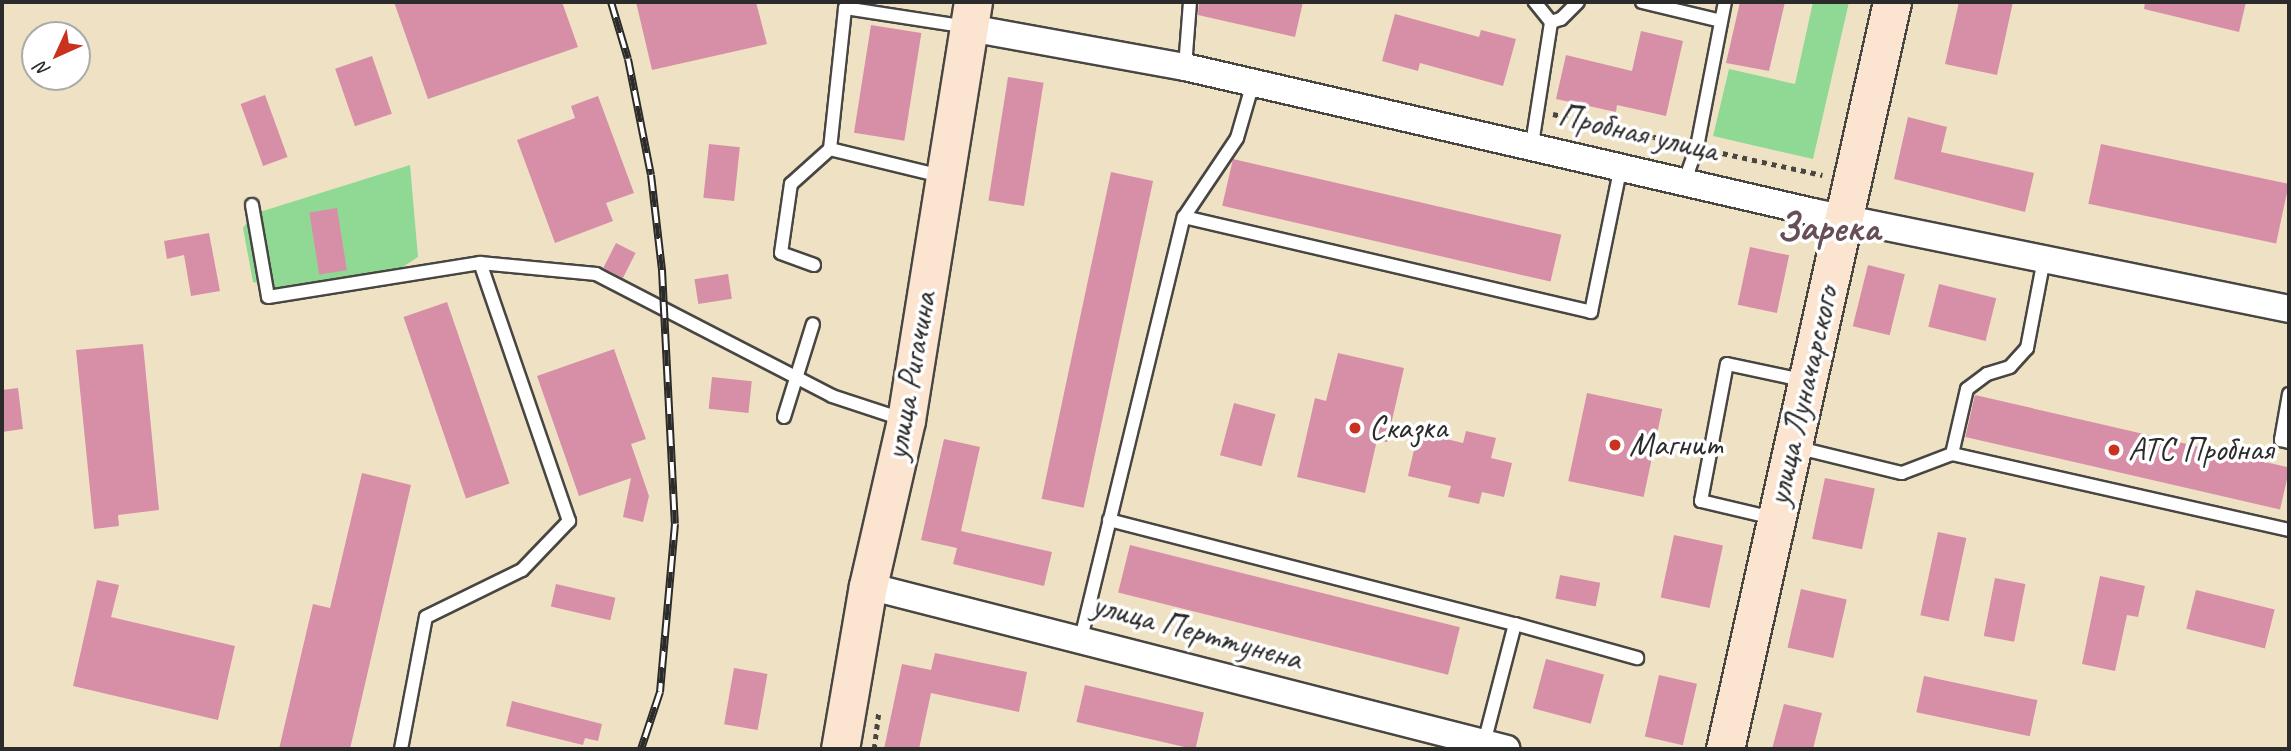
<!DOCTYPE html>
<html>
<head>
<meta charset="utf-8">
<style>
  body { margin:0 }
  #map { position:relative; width:2291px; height:751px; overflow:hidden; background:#efe2c4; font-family:Caveat,sans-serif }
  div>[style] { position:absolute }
  .green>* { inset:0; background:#8fd995 }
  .building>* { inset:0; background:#d78fa8; transform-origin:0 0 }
  .path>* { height:4.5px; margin-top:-2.25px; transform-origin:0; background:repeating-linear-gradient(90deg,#484642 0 5px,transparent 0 10px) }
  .roads { filter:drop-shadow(2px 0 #484642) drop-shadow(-2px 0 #484642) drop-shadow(0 2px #484642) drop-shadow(0 -2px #484642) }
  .lane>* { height:12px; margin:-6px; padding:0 6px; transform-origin:6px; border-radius:6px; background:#fff }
  .street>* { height:26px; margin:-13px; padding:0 13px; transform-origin:13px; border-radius:13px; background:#fff }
  .secondary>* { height:37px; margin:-18.5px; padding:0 18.5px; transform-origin:18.5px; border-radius:18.5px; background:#fce5d0 }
  .rail>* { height:8px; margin-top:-4px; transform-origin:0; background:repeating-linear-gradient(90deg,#fff 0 16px,#2b2b2b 0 32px); box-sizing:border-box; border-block:2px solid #2b2b2b }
  .dots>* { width:19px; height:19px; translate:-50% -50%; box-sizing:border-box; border:4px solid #fff; border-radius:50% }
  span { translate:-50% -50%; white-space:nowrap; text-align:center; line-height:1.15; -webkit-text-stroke:7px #fff; paint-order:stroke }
  .street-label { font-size:33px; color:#2b2b2b }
  .poi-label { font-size:33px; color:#2b2b2b }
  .left { translate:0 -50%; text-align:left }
  .district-label { font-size:40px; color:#674e57; font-weight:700 }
  .frame { position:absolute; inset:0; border:4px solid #2b2b2b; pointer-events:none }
  .north { position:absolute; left:21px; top:21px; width:70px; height:70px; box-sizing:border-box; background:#fff; border:2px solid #aaa; border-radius:50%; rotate:225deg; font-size:19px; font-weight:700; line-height:28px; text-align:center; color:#2b2b2b }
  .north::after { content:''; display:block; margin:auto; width:24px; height:32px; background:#c8321e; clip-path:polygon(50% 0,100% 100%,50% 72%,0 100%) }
</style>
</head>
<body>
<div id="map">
  <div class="green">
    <i style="clip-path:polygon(1813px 2px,1849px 2px,1813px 159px,1713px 136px,1729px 69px,1795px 84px)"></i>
    <i style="clip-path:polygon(410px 165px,418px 257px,398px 270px,275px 288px,253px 282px,243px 228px,253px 214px)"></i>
  </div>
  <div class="building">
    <i style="clip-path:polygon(394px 2px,562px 2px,578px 47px,428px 99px)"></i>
    <i style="clip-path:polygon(636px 2px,756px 2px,767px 44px,652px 70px)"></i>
    <i style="clip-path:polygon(1199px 2px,1303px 2px,1295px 37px,1198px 15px)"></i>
    <i style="clip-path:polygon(1740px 2px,1785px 2px,1769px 71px,1726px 63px)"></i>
    <i style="clip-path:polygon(1959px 2px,2013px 2px,1997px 75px,1945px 64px)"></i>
    <i style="clip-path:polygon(2145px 2px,2246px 2px,2239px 32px,2144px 9px)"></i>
    <i style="clip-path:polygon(1395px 14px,1479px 37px,1481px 30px,1516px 39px,1503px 86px,1420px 63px,1418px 71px,1382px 61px)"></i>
    <i style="left:871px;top:25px;width:51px;height:109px;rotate:9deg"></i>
    <i style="clip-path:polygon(1641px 31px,1683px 41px,1666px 116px,1617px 105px,1616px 112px,1556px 99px,1566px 55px,1632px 71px)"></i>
    <i style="left:372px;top:56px;width:61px;height:39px;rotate:71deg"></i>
    <i style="left:1008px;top:77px;width:36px;height:125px;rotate:9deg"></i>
    <i style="left:265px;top:95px;width:66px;height:26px;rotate:70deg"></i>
    <i style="clip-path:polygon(598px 96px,634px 193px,606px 203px,613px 221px,555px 243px,517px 140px,575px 118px,571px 106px)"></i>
    <i style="clip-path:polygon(1908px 117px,1947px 127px,1941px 152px,2034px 173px,2025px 212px,1894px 179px)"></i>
    <i style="left:709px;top:144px;width:31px;height:54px;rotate:6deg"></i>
    <i style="left:2101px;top:144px;width:192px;height:61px;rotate:12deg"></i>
    <i style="left:1233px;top:159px;width:337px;height:48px;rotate:13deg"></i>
    <i style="left:1111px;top:172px;width:43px;height:334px;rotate:12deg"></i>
    <i style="left:337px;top:208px;width:63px;height:28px;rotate:81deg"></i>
    <i style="clip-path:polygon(209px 233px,220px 291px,191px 296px,184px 255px,167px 259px,164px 241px)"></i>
    <i style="left:616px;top:243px;width:22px;height:28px;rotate:27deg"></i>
    <i style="left:1750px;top:247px;width:40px;height:59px;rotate:12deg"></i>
    <i style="left:1868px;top:265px;width:38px;height:63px;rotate:14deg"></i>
    <i style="left:728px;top:274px;width:25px;height:34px;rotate:81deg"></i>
    <i style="left:1939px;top:284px;width:59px;height:44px;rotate:14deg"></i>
    <i style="left:447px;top:302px;width:192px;height:46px;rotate:71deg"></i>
    <i style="clip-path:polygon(143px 344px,159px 510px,118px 515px,119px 526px,94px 529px,76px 350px)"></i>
    <i style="clip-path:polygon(614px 349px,646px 439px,631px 444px,649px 496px,643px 522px,623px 517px,631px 478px,579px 496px,537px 376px)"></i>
    <i style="clip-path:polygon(1338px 353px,1404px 368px,1387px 442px,1377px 440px,1365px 493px,1297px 477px,1315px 398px,1326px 401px)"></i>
    <i style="left:712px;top:377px;width:40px;height:32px;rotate:6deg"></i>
    <i style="clip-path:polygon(18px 388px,23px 429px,2px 432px,2px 390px)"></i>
    <i style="left:1587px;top:393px;width:77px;height:90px;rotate:12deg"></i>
    <i style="left:1975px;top:395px;width:323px;height:43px;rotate:13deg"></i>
    <i style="left:1234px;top:403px;width:43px;height:54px;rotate:15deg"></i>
    <i style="clip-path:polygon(1466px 431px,1496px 438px,1491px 458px,1512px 463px,1504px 497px,1482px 492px,1479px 504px,1448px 497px,1451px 486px,1408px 476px,1418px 432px,1463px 443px)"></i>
    <i style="clip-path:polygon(944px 439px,980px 447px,961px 531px,1052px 552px,1044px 586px,953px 564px,957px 548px,921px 540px)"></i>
    <i style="clip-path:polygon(362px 473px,411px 485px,350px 749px,279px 749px,313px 604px,330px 608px)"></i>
    <i style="left:1825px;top:478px;width:51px;height:62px;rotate:12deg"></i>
    <i style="left:1938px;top:532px;width:29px;height:85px;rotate:12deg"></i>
    <i style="left:1674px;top:535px;width:50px;height:64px;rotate:12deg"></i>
    <i style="left:1130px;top:545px;width:340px;height:49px;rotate:14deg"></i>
    <i style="left:1560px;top:575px;width:41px;height:24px;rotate:11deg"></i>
    <i style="clip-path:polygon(2100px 576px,2145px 586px,2138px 617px,2127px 615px,2115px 671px,2082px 664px)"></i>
    <i style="left:1995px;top:578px;width:31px;height:59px;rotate:11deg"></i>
    <i style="clip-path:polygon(97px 580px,119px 585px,111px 617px,235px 646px,218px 720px,73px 686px)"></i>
    <i style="left:556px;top:584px;width:61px;height:23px;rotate:13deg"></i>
    <i style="left:1801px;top:589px;width:47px;height:60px;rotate:13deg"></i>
    <i style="left:2196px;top:590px;width:81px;height:40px;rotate:14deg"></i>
    <i style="clip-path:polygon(935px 653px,1027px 672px,1019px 712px,931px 693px,919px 749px,884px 749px,902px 664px,931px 670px)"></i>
    <i style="left:1546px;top:659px;width:60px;height:51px;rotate:15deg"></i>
    <i style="left:734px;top:668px;width:34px;height:57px;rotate:10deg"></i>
    <i style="left:1659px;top:675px;width:39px;height:63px;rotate:13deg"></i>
    <i style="left:1924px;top:676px;width:116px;height:37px;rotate:12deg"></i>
    <i style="left:1085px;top:685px;width:122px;height:38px;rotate:13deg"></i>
    <i style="clip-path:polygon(512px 701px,602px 724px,598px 741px,585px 738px,583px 745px,506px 726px)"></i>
    <i style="clip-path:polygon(1784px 704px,1822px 713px,1813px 749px,1772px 749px)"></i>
  </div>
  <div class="path">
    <i style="left:1553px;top:114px;width:131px;rotate:12.8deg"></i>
    <i style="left:1713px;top:151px;width:112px;rotate:12.4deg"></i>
    <i style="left:874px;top:749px;width:39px;rotate:-83deg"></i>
  </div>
  <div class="roads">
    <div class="lane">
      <i style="left:1642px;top:2px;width:81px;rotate:13.5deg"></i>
      <i style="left:1551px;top:22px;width:10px;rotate:-17deg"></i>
      <i style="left:1561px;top:19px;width:24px;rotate:-45deg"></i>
      <i style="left:1185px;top:67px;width:65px;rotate:-85.6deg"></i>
      <i style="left:1532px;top:144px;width:123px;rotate:-81.1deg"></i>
      <i style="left:1551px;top:22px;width:26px;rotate:-129deg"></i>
      <i style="left:830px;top:149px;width:114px;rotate:13.7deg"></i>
      <i style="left:1685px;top:180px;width:35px;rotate:-70deg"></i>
      <i style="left:1697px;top:147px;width:148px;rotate:-79.1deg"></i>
      <i style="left:252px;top:205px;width:93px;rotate:80.1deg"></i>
      <i style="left:268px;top:297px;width:215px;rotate:-9.1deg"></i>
      <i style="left:480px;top:263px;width:117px;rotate:5.4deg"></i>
      <i style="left:596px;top:274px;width:266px;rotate:27.3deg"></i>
      <i style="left:832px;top:396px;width:74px;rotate:18.2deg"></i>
      <i style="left:1184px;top:217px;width:418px;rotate:13.1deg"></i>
      <i style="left:1591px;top:312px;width:149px;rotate:-78.4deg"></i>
      <i style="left:2044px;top:259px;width:91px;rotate:100.8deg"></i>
      <i style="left:2027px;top:348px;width:25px;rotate:132deg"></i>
      <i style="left:2010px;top:367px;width:24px;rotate:163deg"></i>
      <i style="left:1987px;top:374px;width:25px;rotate:143deg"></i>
      <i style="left:1967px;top:389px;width:67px;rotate:103deg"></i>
      <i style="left:1952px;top:454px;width:345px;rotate:12.7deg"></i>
      <i style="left:814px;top:265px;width:35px;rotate:-160deg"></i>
      <i style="left:781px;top:253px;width:70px;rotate:-81.8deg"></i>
      <i style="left:791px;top:184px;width:52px;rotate:-41.9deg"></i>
      <i style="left:830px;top:149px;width:142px;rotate:-83.9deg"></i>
      <i style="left:845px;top:8px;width:124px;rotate:8.8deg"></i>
      <i style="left:2289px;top:394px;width:47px;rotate:99.9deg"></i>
      <i style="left:2281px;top:440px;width:8px;rotate:14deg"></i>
      <i style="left:784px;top:417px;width:97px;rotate:-72.7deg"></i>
      <i style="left:1795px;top:447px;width:110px;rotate:13.7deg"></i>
      <i style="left:1902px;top:473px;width:53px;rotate:-20.8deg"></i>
      <i style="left:1773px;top:518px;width:74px;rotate:-166.7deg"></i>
      <i style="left:1701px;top:501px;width:139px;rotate:-79.3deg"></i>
      <i style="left:1727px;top:364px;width:81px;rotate:12.1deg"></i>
      <i style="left:1109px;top:520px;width:419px;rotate:14.4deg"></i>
      <i style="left:1081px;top:638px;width:433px;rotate:-76.3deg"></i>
      <i style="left:1184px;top:217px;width:95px;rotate:-56.1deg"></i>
      <i style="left:1237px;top:138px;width:57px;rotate:-73.8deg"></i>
      <i style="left:1484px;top:743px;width:123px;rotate:-75.4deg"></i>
      <i style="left:1515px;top:624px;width:127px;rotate:15.6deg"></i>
      <i style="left:401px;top:749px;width:134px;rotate:-79.3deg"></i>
      <i style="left:426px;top:617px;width:107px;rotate:-26.1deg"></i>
      <i style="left:522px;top:570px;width:68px;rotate:-46.2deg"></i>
      <i style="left:569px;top:521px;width:273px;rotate:-109deg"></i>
    </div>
    <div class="street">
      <i style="left:970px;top:28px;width:219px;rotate:10.3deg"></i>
      <i style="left:1185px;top:67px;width:645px;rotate:13deg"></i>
      <i style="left:1813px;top:212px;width:486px;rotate:11.5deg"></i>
      <i style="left:868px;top:586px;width:659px;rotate:14.31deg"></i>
    </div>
    <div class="secondary">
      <i style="left:840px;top:749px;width:165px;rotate:-80.3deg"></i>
      <i style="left:868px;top:586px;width:170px;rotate:-77.1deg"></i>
      <i style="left:906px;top:420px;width:423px;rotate:-80.9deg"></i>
      <i style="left:1725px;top:749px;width:765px;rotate:-77.4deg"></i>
    </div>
  </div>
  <div class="rail">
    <i style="left:611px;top:2px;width:59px;rotate:73.4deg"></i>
    <i style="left:628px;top:59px;width:118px;rotate:78.8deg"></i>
    <i style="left:651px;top:175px;width:96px;rotate:83.4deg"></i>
    <i style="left:662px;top:270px;width:254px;rotate:87.1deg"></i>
    <i style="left:675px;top:524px;width:169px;rotate:95.1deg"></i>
    <i style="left:660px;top:692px;width:60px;rotate:108.4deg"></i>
  </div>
  <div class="dots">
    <i style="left:1355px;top:428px;background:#c8321e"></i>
    <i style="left:1615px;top:445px;background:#c8321e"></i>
    <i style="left:2114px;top:450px;background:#c8321e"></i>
  </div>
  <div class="street-label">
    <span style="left:1638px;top:133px;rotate:13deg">Пробная улица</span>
    <span style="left:911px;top:376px;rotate:-80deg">улица Ригачина</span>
    <span style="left:1803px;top:396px;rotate:-77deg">улица Луначарского</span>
    <span style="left:1197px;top:632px;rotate:15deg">улица Перттунена</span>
  </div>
  <div class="poi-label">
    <span class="left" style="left:1369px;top:428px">Сказка</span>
    <span class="left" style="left:1629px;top:445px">Магнит</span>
    <span class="left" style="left:2128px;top:450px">АТС Пробная</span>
  </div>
  <div class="district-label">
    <span style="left:1828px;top:227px">Зарека</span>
  </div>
  <div class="frame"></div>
  <div class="north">N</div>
</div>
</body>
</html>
